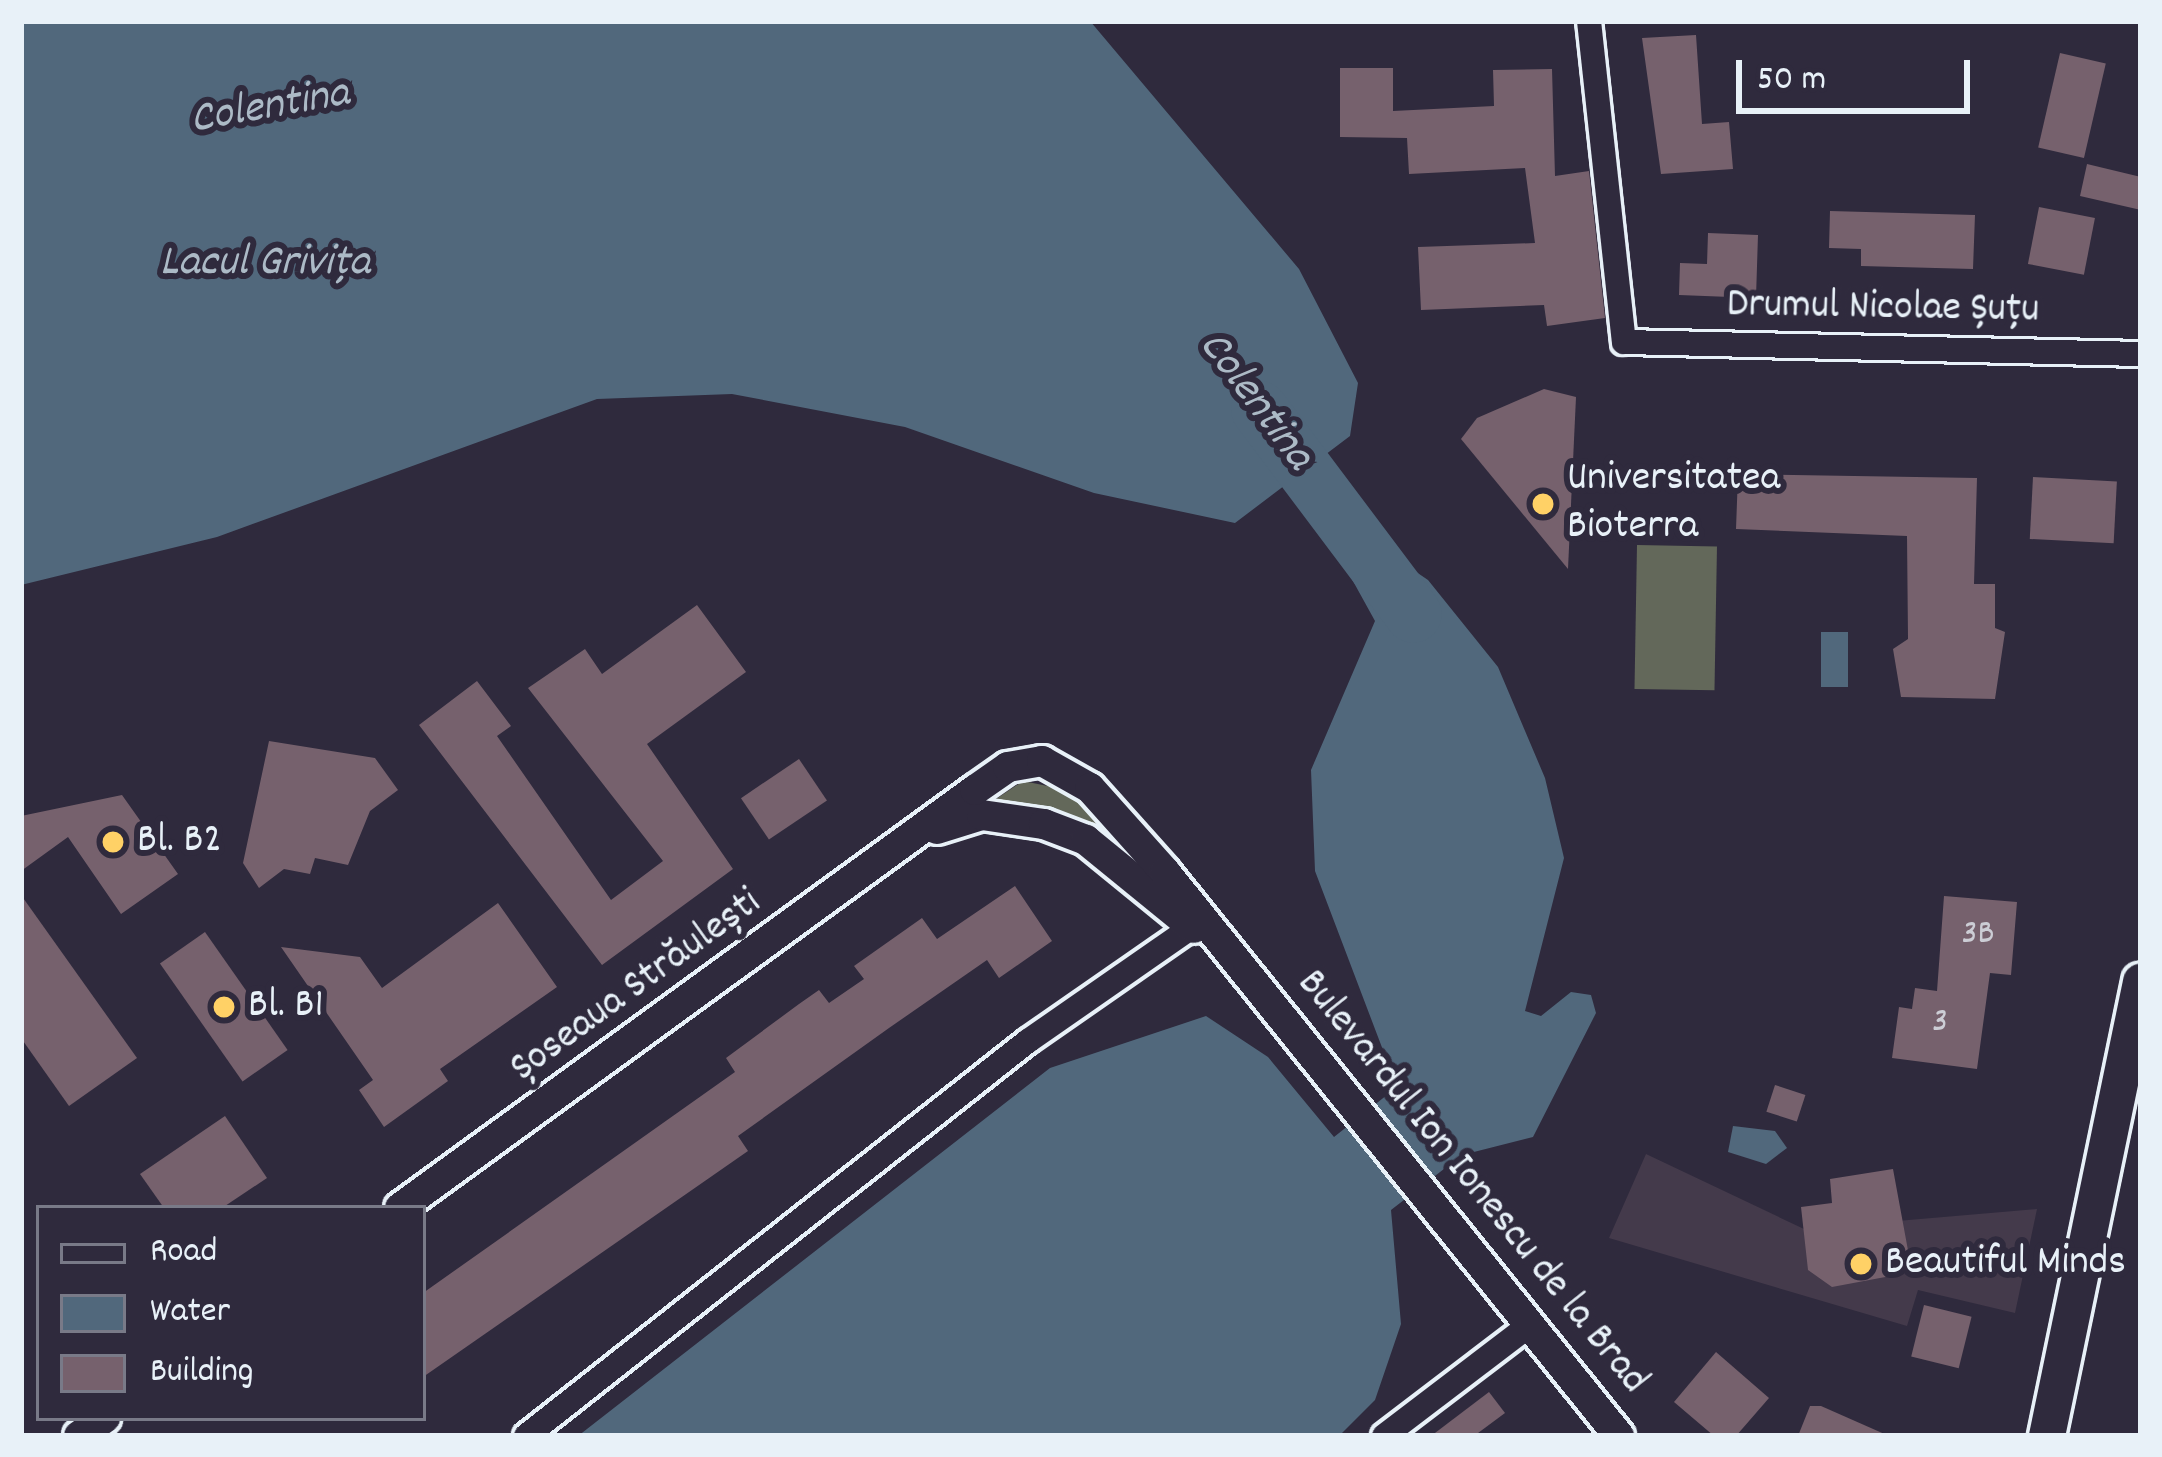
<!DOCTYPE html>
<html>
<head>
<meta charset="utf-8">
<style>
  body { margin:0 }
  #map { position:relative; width:2162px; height:1457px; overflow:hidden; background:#2f2a3d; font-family:Dekko,sans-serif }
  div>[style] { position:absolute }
  .built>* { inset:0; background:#443a4b }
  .green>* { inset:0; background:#63685a; transform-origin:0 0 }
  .water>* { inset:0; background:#51687c; transform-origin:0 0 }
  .river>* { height:57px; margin:-28.5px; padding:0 28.5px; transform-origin:28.5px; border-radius:28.5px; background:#51687c }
  .building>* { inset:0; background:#76616d; transform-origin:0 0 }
  .roads { filter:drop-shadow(3px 0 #e8f1f8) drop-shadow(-3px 0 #e8f1f8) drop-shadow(0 3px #e8f1f8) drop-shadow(0 -3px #e8f1f8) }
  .minor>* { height:24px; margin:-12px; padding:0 12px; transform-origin:12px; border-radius:12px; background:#2f2a3d }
  .tertiary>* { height:30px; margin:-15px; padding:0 15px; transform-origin:15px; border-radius:15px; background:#2f2a3d }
  .secondary>* { height:36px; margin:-18px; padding:0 18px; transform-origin:18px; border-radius:18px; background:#2f2a3d }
  .dots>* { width:33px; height:33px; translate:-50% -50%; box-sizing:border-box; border:6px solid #2f2a3d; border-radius:50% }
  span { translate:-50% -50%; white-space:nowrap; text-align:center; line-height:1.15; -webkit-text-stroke:12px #2f2a3d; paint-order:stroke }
  .number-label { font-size:36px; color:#cccdd5 }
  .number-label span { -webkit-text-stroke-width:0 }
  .street-label { font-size:42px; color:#e8f1f8 }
  .poi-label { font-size:42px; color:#e8f1f8 }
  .left { translate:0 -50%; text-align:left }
  .water-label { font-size:45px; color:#acbac6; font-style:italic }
  .frame { position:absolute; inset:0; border:24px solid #e8f1f8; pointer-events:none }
  .legend { position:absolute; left:36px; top:1205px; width:390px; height:216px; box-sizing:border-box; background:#2f2a3d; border:3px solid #797a88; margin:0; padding:15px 21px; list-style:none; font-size:36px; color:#e8f1f8 }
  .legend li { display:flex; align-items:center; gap:24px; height:60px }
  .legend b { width:60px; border:3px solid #797a88 }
  .scale { position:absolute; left:1736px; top:60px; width:234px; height:54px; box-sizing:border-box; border:6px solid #e8f1f8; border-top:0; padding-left:15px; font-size:36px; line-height:42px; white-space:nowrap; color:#e8f1f8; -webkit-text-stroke:9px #2f2a3d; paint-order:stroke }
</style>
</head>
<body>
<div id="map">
  <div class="built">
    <i style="clip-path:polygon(1646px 1154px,1804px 1229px,2037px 1209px,2015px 1313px,1918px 1290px,1907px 1326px,1609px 1238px)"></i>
  </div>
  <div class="green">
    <i style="left:1637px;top:545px;width:80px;height:144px;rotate:1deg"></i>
    <i style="clip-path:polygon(1023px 781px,1077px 792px,1112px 829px,1103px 840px,993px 801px)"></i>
  </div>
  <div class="water">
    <i style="clip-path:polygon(21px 21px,1090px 21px,1299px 269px,1358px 383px,1350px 436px,1235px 523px,1094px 493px,905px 427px,732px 394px,597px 399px,217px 537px,21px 585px)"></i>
    <i style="clip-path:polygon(1375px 544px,1428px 580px,1498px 667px,1545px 778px,1564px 858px,1525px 1011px,1541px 1016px,1571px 992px,1591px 995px,1596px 1013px,1533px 1137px,1462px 1155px,1391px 1210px,1401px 1324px,1375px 1400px,1339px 1436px,578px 1436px,1050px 1068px,1206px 1016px,1268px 1057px,1334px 1137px,1397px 1087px,1315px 871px,1311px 770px,1375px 621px,1343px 563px)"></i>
    <i style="left:1821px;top:632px;width:27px;height:55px"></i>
    <i style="clip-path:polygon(1733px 1126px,1775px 1131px,1787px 1148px,1766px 1164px,1728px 1152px)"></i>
  </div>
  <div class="river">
    <i style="left:1259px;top:409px;width:256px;rotate:53.1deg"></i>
  </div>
  <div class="building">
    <i style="clip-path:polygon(1696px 35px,1702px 124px,1729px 122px,1733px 169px,1661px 174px,1642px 38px)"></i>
    <i style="left:2060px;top:53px;width:47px;height:97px;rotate:13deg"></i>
    <i style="clip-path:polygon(1340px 68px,1393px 68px,1393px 111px,1494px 106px,1493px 70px,1552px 69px,1555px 176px,1589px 171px,1605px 318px,1547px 326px,1544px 305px,1421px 310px,1418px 247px,1535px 243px,1525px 168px,1409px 174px,1407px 138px,1340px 137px)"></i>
    <i style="clip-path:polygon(2087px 164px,2141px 177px,2141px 210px,2080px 196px)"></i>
    <i style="left:2039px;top:207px;width:57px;height:58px;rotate:11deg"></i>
    <i style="clip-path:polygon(1830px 211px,1975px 215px,1973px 269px,1861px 266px,1861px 249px,1829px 248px)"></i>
    <i style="clip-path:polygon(1708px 233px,1758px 235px,1756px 298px,1679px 295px,1680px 263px,1707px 264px)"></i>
    <i style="clip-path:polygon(1544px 389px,1576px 397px,1568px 569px,1461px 439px,1477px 418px)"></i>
    <i style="clip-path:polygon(1738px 474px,1977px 478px,1974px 584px,1995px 584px,1995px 628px,2005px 632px,1995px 699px,1901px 697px,1893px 649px,1908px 639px,1907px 536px,1736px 529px)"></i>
    <i style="left:2033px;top:477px;width:84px;height:62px;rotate:3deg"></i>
    <i style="clip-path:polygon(697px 605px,746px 672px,647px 744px,733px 869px,602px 965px,419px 725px,477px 681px,511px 726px,497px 736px,611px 900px,663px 861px,528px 688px,585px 649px,602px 674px)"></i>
    <i style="clip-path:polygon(269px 741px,375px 758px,398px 790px,370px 811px,348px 865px,315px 858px,310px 874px,284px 869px,259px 888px,243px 863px)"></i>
    <i style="left:799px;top:759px;width:50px;height:70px;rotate:56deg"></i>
    <i style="clip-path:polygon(122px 795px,178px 874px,121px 914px,68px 837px,21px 871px,21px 816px)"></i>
    <i style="clip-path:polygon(1015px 886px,1052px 941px,999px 978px,987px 960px,889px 1028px,738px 1136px,748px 1151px,423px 1377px,423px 1293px,735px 1072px,726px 1058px,799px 1004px,819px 990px,829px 1003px,864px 979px,854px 966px,922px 918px,937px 939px)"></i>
    <i style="clip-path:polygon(21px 895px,137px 1058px,69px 1106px,21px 1038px)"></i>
    <i style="clip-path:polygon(1944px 896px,2017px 902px,2011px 975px,1990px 973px,1977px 1069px,1892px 1058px,1899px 1007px,1912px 1009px,1915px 988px,1937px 991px)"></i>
    <i style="clip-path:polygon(498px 903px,557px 987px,440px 1069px,448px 1081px,384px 1127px,359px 1090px,373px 1080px,281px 947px,360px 957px,382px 988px)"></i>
    <i style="left:205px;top:932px;width:144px;height:55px;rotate:55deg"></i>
    <i style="left:1775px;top:1085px;width:32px;height:28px;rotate:18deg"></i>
    <i style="clip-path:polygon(225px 1116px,267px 1178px,222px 1208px,164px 1208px,140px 1174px)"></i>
    <i style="clip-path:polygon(1893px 1169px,1912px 1272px,1832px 1287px,1808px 1270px,1801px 1207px,1832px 1203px,1830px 1179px)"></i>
    <i style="left:1924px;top:1305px;width:49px;height:53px;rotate:14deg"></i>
    <i style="clip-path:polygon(1716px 1352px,1769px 1398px,1736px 1436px,1714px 1436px,1674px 1402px)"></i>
    <i style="clip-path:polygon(1489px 1392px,1505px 1413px,1474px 1436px,1431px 1436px)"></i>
    <i style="clip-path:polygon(1810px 1406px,1821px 1406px,1889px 1436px,1798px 1436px)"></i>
  </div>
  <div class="roads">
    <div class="minor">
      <i style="left:1589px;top:21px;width:323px;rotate:83.8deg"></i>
      <i style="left:1624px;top:342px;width:517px;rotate:1.33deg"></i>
      <i style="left:526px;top:1436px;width:639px;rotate:-38.2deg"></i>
      <i style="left:1028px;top:1041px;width:200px;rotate:-34.8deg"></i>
      <i style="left:1384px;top:1436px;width:185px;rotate:-37.3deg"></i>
    </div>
    <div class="tertiary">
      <i style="left:937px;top:829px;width:47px;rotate:-17.3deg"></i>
      <i style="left:982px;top:815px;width:63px;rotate:8.3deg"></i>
      <i style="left:1044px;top:824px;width:45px;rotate:20.9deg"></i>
      <i style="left:1086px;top:840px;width:139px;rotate:39.2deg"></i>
      <i style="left:400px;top:1208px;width:711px;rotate:-36.02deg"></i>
      <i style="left:975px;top:790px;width:40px;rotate:-34.9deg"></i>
      <i style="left:1008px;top:767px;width:35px;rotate:-10deg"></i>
      <i style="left:1042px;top:761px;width:55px;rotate:29.4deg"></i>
      <i style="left:1090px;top:788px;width:113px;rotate:48.2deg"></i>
      <i style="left:1165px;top:872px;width:724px;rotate:51.17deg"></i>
      <i style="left:79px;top:1436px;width:32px;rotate:-35deg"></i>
    </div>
    <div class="secondary">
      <i style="left:2047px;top:1436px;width:464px;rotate:-78.3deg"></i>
    </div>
  </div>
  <div class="dots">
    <i style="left:1543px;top:504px;background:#ffd166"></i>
    <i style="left:113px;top:842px;background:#ffd166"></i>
    <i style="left:224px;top:1007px;background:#ffd166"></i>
    <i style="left:1861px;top:1264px;background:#ffd166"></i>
  </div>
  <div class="number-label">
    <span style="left:1978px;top:936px">3B</span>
    <span style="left:1940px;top:1024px">3</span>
  </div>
  <div class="street-label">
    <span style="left:1883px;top:309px;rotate:1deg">Drumul Nicolae Șuțu</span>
    <span style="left:637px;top:987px;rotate:-36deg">Șoseaua Străulești</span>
    <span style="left:1471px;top:1183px;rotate:51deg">Bulevardul Ion Ionescu de la Brad</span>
  </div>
  <div class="poi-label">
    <span class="left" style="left:1567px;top:504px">Universitatea<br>Bioterra</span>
    <span class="left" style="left:137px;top:842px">Bl. B2</span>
    <span class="left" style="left:248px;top:1007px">Bl. B1</span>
    <span class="left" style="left:1885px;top:1264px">Beautiful Minds</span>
  </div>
  <div class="water-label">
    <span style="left:270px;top:109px;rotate:-10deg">Colentina</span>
    <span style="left:265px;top:265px">Lacul Grivița</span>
    <span style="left:1254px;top:402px;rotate:53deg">Colentina</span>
  </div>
  <div class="frame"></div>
  <ul class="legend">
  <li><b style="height:15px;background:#2f2a3d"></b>Road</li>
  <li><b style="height:33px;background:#51687c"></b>Water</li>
  <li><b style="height:33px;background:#76616d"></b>Building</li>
  </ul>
  <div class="scale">50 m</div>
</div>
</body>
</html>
